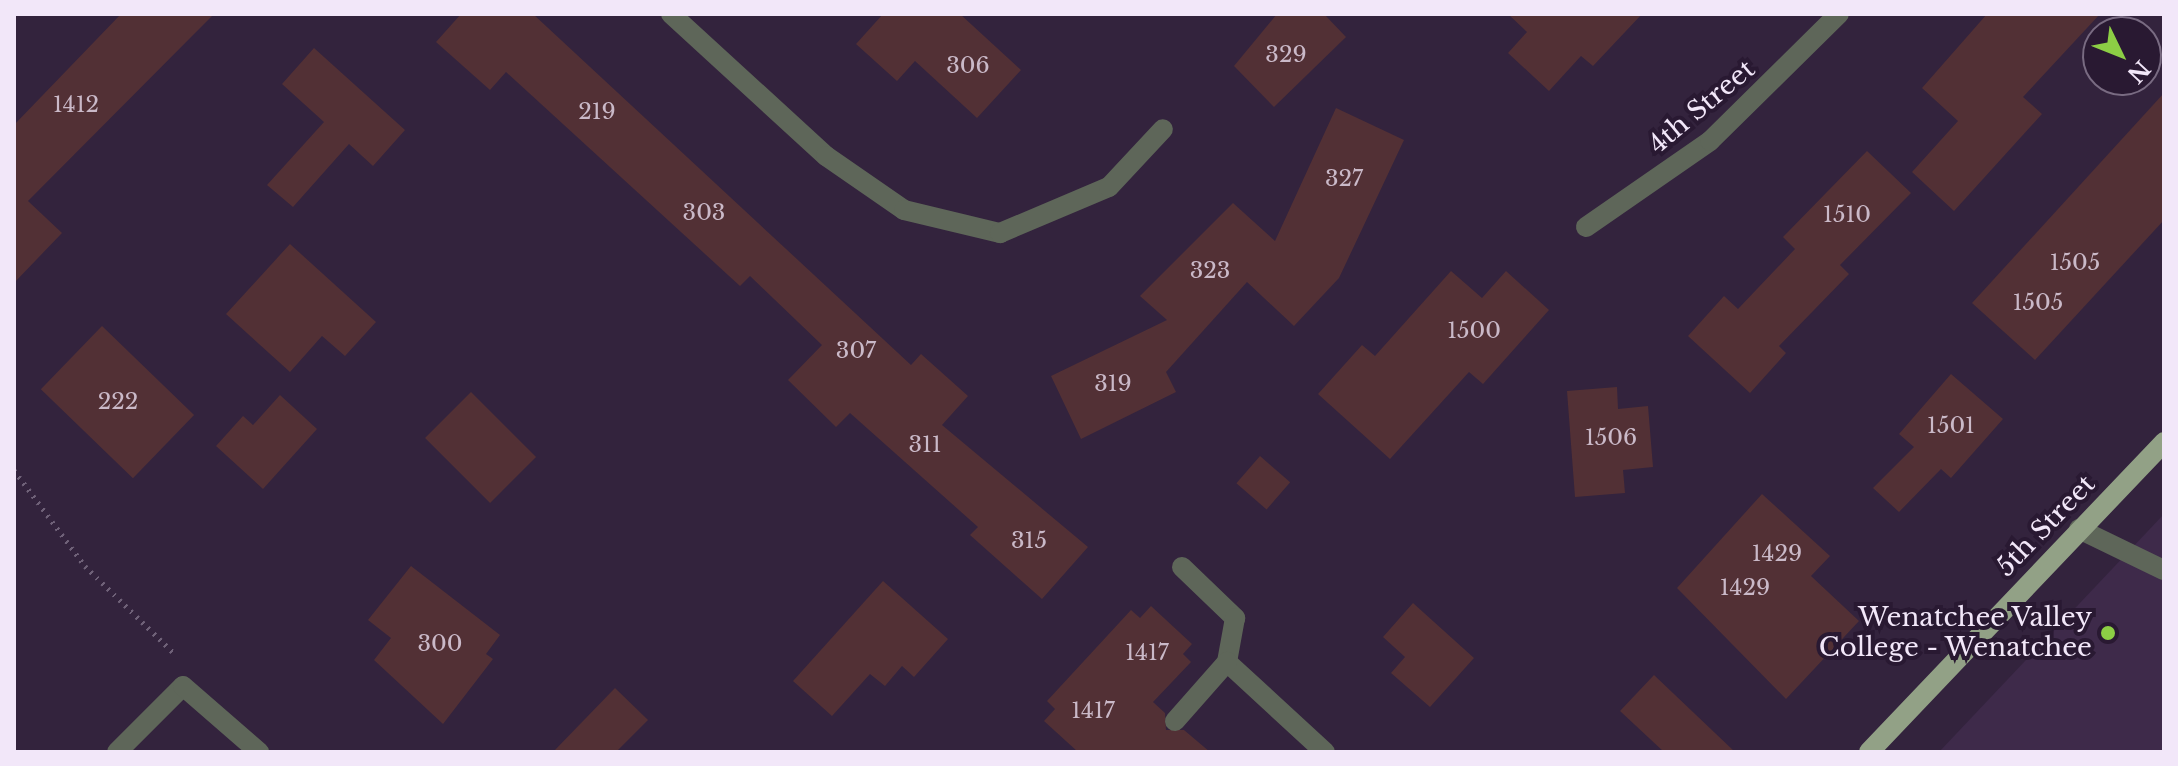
<!DOCTYPE html>
<html>
<head>
<meta charset="utf-8">
<style>
  body { margin:0 }
  #map { position:relative; width:2178px; height:766px; overflow:hidden; background:#33233d; font-family:"Libre Baskerville",serif }
  div>[style] { position:absolute }
  .built>* { inset:0; background:#3e2a4a }
  .building>* { inset:0; background:#523035; transform-origin:0 0 }
  .path>* { height:5px; margin-top:-2.5px; transform-origin:0; background:repeating-linear-gradient(90deg,#6f6178 0 2px,transparent 0 8px) }
  .minor>* { height:20px; margin:-10px; padding:0 10px; transform-origin:10px; border-radius:10px; background:#5e6659 }
  .major>* { height:20px; margin:-10px; padding:0 10px; transform-origin:10px; border-radius:10px; background:#92a186 }
  .dots>* { width:22px; height:22px; translate:-50% -50%; box-sizing:border-box; border:4px solid #291932; border-radius:50% }
  span { translate:-50% -50%; white-space:nowrap; text-align:center; line-height:1.15; -webkit-text-stroke:8px #291932; paint-order:stroke }
  .number-label { font-size:22px; color:#cab9c8 }
  .number-label span { -webkit-text-stroke-width:0 }
  .street-label { font-size:26px; color:#f2e7f9 }
  .poi-label { font-size:26px; color:#f2e7f9 }
  .right { translate:-100% -50%; text-align:right }
  .frame { position:absolute; inset:0; border:16px solid #f2e7f9; pointer-events:none }
  .north { position:absolute; left:2082px; top:16px; width:80px; height:80px; box-sizing:border-box; background:#291932; border:2px solid #796b82; border-radius:50%; rotate:133deg; font-size:22px; font-weight:700; line-height:32px; text-align:center; color:#f2e7f9 }
  .north::after { content:''; display:block; margin:auto; width:28px; height:36px; background:#8cce45; clip-path:polygon(50% 0,100% 100%,50% 72%,0 100%) }
</style>
</head>
<body>
<div id="map">
  <div class="built">
    <i style="clip-path:polygon(2164px 514px,2164px 752px,1939px 752px)"></i>
  </div>
  <div class="building">
    <i style="clip-path:polygon(121px 14px,214px 14px,28px 201px,62px 233px,14px 283px,14px 125px)"></i>
    <i style="clip-path:polygon(461px 14px,533px 14px,911px 365px,921px 354px,968px 396px,942px 425px,1088px 547px,1042px 599px,970px 535px,978px 527px,850px 413px,836px 427px,788px 380px,822px 345px,750px 276px,740px 286px,506px 72px,490px 90px,436px 42px)"></i>
    <i style="clip-path:polygon(883px 14px,960px 14px,1021px 70px,977px 118px,915px 61px,897px 81px,856px 44px)"></i>
    <i style="clip-path:polygon(1277px 14px,1324px 14px,1346px 37px,1274px 107px,1234px 66px)"></i>
    <i style="clip-path:polygon(1508px 14px,1642px 14px,1593px 66px,1581px 56px,1549px 91px,1508px 53px,1527px 32px)"></i>
    <i style="clip-path:polygon(1987px 14px,2100px 14px,2023px 97px,2042px 114px,1954px 211px,1912px 172px,1958px 121px,1922px 88px)"></i>
    <i style="clip-path:polygon(314px 48px,405px 130px,373px 166px,349px 144px,293px 207px,267px 185px,324px 122px,282px 84px)"></i>
    <i style="clip-path:polygon(2164px 93px,2164px 220px,2035px 360px,1972px 303px)"></i>
    <i style="clip-path:polygon(1336px 108px,1404px 140px,1339px 278px,1294px 326px,1247px 282px,1166px 372px,1176px 392px,1081px 439px,1051px 376px,1167px 320px,1140px 296px,1233px 203px,1275px 241px)"></i>
    <i style="clip-path:polygon(1867px 151px,1911px 193px,1840px 265px,1849px 274px,1779px 346px,1786px 353px,1750px 393px,1688px 336px,1724px 296px,1738px 309px,1795px 249px,1783px 237px)"></i>
    <i style="clip-path:polygon(290px 244px,376px 322px,345px 356px,322px 336px,290px 372px,226px 314px)"></i>
    <i style="clip-path:polygon(1451px 271px,1482px 298px,1506px 271px,1549px 310px,1483px 384px,1469px 372px,1390px 459px,1318px 394px,1362px 345px,1375px 356px)"></i>
    <i style="left:102px;top:326px;width:128px;height:88px;rotate:44deg"></i>
    <i style="clip-path:polygon(1951px 374px,2003px 419px,1951px 478px,1941px 469px,1899px 512px,1873px 488px,1914px 447px,1899px 434px)"></i>
    <i style="clip-path:polygon(1617px 387px,1618px 409px,1648px 406px,1653px 467px,1623px 470px,1625px 493px,1575px 497px,1567px 391px)"></i>
    <i style="left:471px;top:392px;width:92px;height:65px;rotate:45deg"></i>
    <i style="clip-path:polygon(280px 395px,317px 429px,263px 489px,216px 446px,243px 416px,253px 425px)"></i>
    <i style="left:1260px;top:456px;width:40px;height:36px;rotate:41deg"></i>
    <i style="clip-path:polygon(1762px 494px,1830px 556px,1811px 576px,1859px 621px,1786px 699px,1677px 588px)"></i>
    <i style="clip-path:polygon(411px 566px,500px 635px,486px 654px,493px 659px,443px 724px,374px 660px,391px 638px,368px 620px)"></i>
    <i style="clip-path:polygon(883px 581px,948px 639px,914px 677px,902px 666px,885px 686px,870px 674px,832px 716px,793px 681px)"></i>
    <i style="clip-path:polygon(1413px 603px,1474px 658px,1430px 707px,1391px 673px,1405px 657px,1383px 637px)"></i>
    <i style="clip-path:polygon(1151px 606px,1192px 644px,1183px 654px,1191px 662px,1153px 702px,1165px 713px,1166px 730px,1184px 730px,1210px 752px,1078px 752px,1044px 721px,1055px 709px,1047px 701px,1131px 610px,1140px 618px)"></i>
    <i style="clip-path:polygon(1654px 675px,1735px 752px,1664px 752px,1620px 711px)"></i>
    <i style="clip-path:polygon(615px 688px,648px 720px,616px 752px,553px 752px)"></i>
  </div>
  <div class="path">
    <i style="left:14px;top:470px;width:119px;rotate:53.5deg"></i>
    <i style="left:85px;top:566px;width:127px;rotate:44.4deg"></i>
  </div>
  <div class="minor">
    <i style="left:671px;top:14px;width:210px;rotate:42.5deg"></i>
    <i style="left:826px;top:156px;width:95px;rotate:34.7deg"></i>
    <i style="left:904px;top:210px;width:99px;rotate:13.5deg"></i>
    <i style="left:1000px;top:233px;width:118px;rotate:-22.9deg"></i>
    <i style="left:1109px;top:187px;width:79px;rotate:-47deg"></i>
    <i style="left:1586px;top:227px;width:151px;rotate:-34.7deg"></i>
    <i style="left:1710px;top:141px;width:181px;rotate:-44.6deg"></i>
    <i style="left:2079px;top:529px;width:94px;rotate:25.8deg"></i>
    <i style="left:1182px;top:567px;width:74px;rotate:43.9deg"></i>
    <i style="left:1235px;top:618px;width:45px;rotate:100.3deg"></i>
    <i style="left:1227px;top:662px;width:133px;rotate:42.6deg"></i>
    <i style="left:1175px;top:721px;width:79px;rotate:-48.6deg"></i>
    <i style="left:117px;top:752px;width:93px;rotate:-45deg"></i>
    <i style="left:183px;top:686px;width:101px;rotate:41deg"></i>
  </div>
  <div class="major">
    <i style="left:1869px;top:752px;width:428px;rotate:-46.4deg"></i>
  </div>
  <div class="dots">
    <i style="left:2108px;top:633px;background:#8cce45"></i>
  </div>
  <div class="number-label">
    <span style="left:1286px;top:55px">329</span>
    <span style="left:968px;top:66px">306</span>
    <span style="left:76px;top:105px">1412</span>
    <span style="left:597px;top:112px">219</span>
    <span style="left:1344px;top:179px">327</span>
    <span style="left:704px;top:213px">303</span>
    <span style="left:1847px;top:215px">1510</span>
    <span style="left:2075px;top:263px">1505</span>
    <span style="left:1210px;top:271px">323</span>
    <span style="left:2038px;top:303px">1505</span>
    <span style="left:1474px;top:331px">1500</span>
    <span style="left:856px;top:351px">307</span>
    <span style="left:1113px;top:384px">319</span>
    <span style="left:118px;top:402px">222</span>
    <span style="left:1951px;top:426px">1501</span>
    <span style="left:1611px;top:438px">1506</span>
    <span style="left:925px;top:445px">311</span>
    <span style="left:1029px;top:541px">315</span>
    <span style="left:1777px;top:554px">1429</span>
    <span style="left:1745px;top:588px">1429</span>
    <span style="left:440px;top:644px">300</span>
    <span style="left:1147px;top:653px">1417</span>
    <span style="left:1093px;top:711px">1417</span>
  </div>
  <div class="street-label">
    <span style="left:1702px;top:107px;rotate:-40deg">4th Street</span>
    <span style="left:2046px;top:526px;rotate:-46deg">5th Street</span>
  </div>
  <div class="poi-label">
    <span class="right" style="left:2092px;top:633px">Wenatchee Valley<br>College - Wenatchee</span>
  </div>
  <div class="frame"></div>
  <div class="north">N</div>
</div>
</body>
</html>
